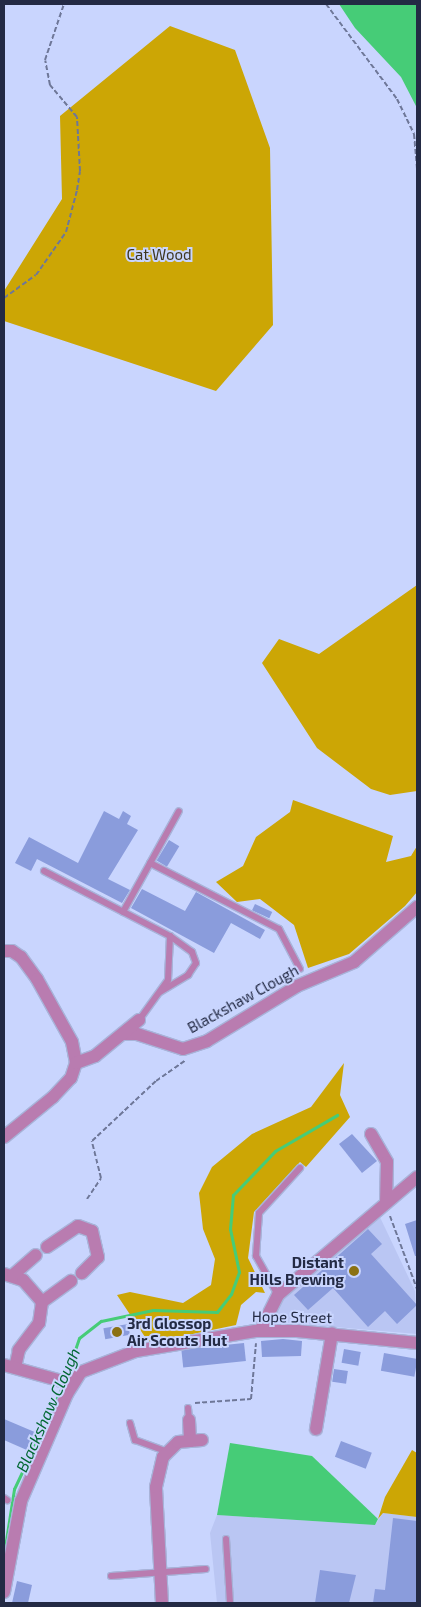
<!DOCTYPE html>
<html>
<head>
<meta charset="utf-8">
<style>
  body { margin:0 }
  #map { position:relative; width:421px; height:1607px; overflow:hidden; background:#c9d5fe; font-family:"Exo 2",sans-serif }
  div>[style] { position:absolute }
  .built>* { inset:0; background:#bac6f3 }
  .green>* { inset:0; background:#cca605 }
  .water>* { inset:0; background:#46cc77 }
  .stream>* { height:3px; margin:-1.5px; padding:0 1.5px; transform-origin:1.5px; border-radius:1.5px; background:#46cc77 }
  .building>* { inset:0; background:#8a9cdc; transform-origin:0 0 }
  .path>* { height:2px; margin-top:-1px; transform-origin:0; background:repeating-linear-gradient(90deg,#6e7798 0 5px,transparent 0 7.5px) }
  .roads { filter:drop-shadow(1px 0 #a8b3d9) drop-shadow(-1px 0 #a8b3d9) drop-shadow(0 1px #a8b3d9) drop-shadow(0 -1px #a8b3d9) }
  .service>* { height:6px; margin:-3px; padding:0 3px; transform-origin:3px; border-radius:3px; background:#b97cb0 }
  .minor>* { height:12px; margin:-6px; padding:0 6px; transform-origin:6px; border-radius:6px; background:#b97cb0 }
  .dots>* { width:14px; height:14px; translate:-50% -50%; box-sizing:border-box; border:2px solid #c9d5fe; border-radius:50% }
  span { translate:-50% -50%; white-space:nowrap; text-align:center; line-height:1.15; -webkit-text-stroke:4px #c9d5fe; paint-order:stroke }
  .park-label { font-size:15px; color:#3e371f }
  .street-label { font-size:15px; color:#232a44 }
  .poi-label { font-size:15px; color:#232a44; font-weight:700 }
  .right { translate:-100% -50%; text-align:right }
  .left { translate:0 -50%; text-align:left }
  .water-label { font-size:16px; color:#026833; font-style:italic }
  .frame { position:absolute; inset:0; border:5px solid #232a44; pointer-events:none }
</style>
</head>
<body>
<div id="map">
  <div class="built">
    <i style="clip-path:polygon(378px 1213px,415px 1291px,417px 1334px,277px 1322px,275px 1313px,288px 1291px)"></i>
    <i style="clip-path:polygon(383px 1513px,417px 1517px,417px 1603px,217px 1603px,210px 1533px,217px 1515px,375px 1525px)"></i>
  </div>
  <div class="green">
    <i style="clip-path:polygon(170px 26px,235px 50px,270px 148px,273px 325px,216px 391px,4px 321px,4px 291px,62px 199px,60px 116px)"></i>
    <i style="clip-path:polygon(417px 585px,417px 791px,390px 795px,371px 789px,317px 748px,262px 663px,279px 639px,319px 654px)"></i>
    <i style="clip-path:polygon(293px 800px,393px 836px,386px 862px,411px 856px,417px 846px,417px 892px,405px 906px,349px 954px,308px 968px,294px 925px,260px 899px,237px 902px,216px 882px,243px 866px,256px 837px,290px 812px)"></i>
    <i style="clip-path:polygon(344px 1063px,340px 1095px,350px 1117px,306px 1167px,300px 1162px,254px 1212px,248px 1258px,265px 1293px,256px 1292px,241px 1305px,236px 1325px,149px 1343px,117px 1295px,130px 1292px,183px 1303px,211px 1285px,215px 1259px,203px 1229px,199px 1193px,212px 1167px,252px 1134px,311px 1107px)"></i>
    <i style="clip-path:polygon(412px 1450px,417px 1453px,417px 1517px,383px 1513px,378px 1519px,385px 1497px)"></i>
  </div>
  <div class="water">
    <i style="clip-path:polygon(339px 4px,417px 4px,417px 108px,401px 77px,355px 28px)"></i>
    <i style="clip-path:polygon(230px 1443px,312px 1456px,378px 1519px,375px 1525px,217px 1515px)"></i>
  </div>
  <div class="stream">
    <i style="left:65px;top:1379px;width:43px;rotate:-71.1deg"></i>
    <i style="left:79px;top:1338px;width:28px;rotate:-38deg"></i>
    <i style="left:101px;top:1321px;width:53px;rotate:-11.9deg"></i>
    <i style="left:153px;top:1310px;width:64px;rotate:1.8deg"></i>
    <i style="left:217px;top:1312px;width:23px;rotate:-52deg"></i>
    <i style="left:231px;top:1294px;width:23px;rotate:-70deg"></i>
    <i style="left:239px;top:1272px;width:44px;rotate:-101.8deg"></i>
    <i style="left:230px;top:1229px;width:34px;rotate:-85deg"></i>
    <i style="left:233px;top:1195px;width:61px;rotate:-46.3deg"></i>
    <i style="left:275px;top:1151px;width:72px;rotate:-30.1deg"></i>
    <i style="left:4px;top:1553px;width:65px;rotate:-81.1deg"></i>
    <i style="left:14px;top:1489px;width:115px;rotate:-64.8deg"></i>
  </div>
  <div class="building">
    <i style="clip-path:polygon(104px 811px,119px 819px,123px 811px,131px 816px,127px 824px,138px 830px,108px 879px,130px 890px,122px 903px,37px 859px,31px 871px,15px 863px,29px 837px,78px 863px)"></i>
    <i style="left:169px;top:840px;width:12px;height:24px;rotate:31deg"></i>
    <i style="clip-path:polygon(142px 889px,185px 911px,196px 892px,265px 930px,260px 939px,231px 923px,214px 953px,131px 908px)"></i>
    <i style="left:255px;top:904px;width:19px;height:7px;rotate:25deg"></i>
    <i style="clip-path:polygon(352px 1134px,377px 1161px,362px 1173px,339px 1144px)"></i>
    <i style="clip-path:polygon(417px 1220px,417px 1256px,415px 1256px,405px 1224px)"></i>
    <i style="clip-path:polygon(368px 1229px,382px 1244px,371px 1254px,417px 1305px,397px 1324px,385px 1311px,368px 1327px,333px 1288px,308px 1310px,294px 1295px)"></i>
    <i style="left:128px;top:1324px;width:11px;height:25px;rotate:80deg"></i>
    <i style="clip-path:polygon(283px 1339px,302px 1341px,301px 1356px,262px 1357px,261px 1341px)"></i>
    <i style="left:244px;top:1343px;width:18px;height:63px;rotate:84deg"></i>
    <i style="left:344px;top:1349px;width:17px;height:14px;rotate:10deg"></i>
    <i style="left:384px;top:1353px;width:34px;height:18px;rotate:10deg"></i>
    <i style="left:334px;top:1369px;width:14px;height:13px;rotate:8deg"></i>
    <i style="clip-path:polygon(4px 1419px,37px 1433px,29px 1451px,4px 1440px)"></i>
    <i style="left:341px;top:1441px;width:33px;height:17px;rotate:21deg"></i>
    <i style="clip-path:polygon(393px 1518px,417px 1521px,417px 1603px,373px 1603px,375px 1589px,385px 1590px)"></i>
    <i style="clip-path:polygon(320px 1570px,356px 1575px,349px 1603px,315px 1603px)"></i>
    <i style="clip-path:polygon(17px 1581px,32px 1585px,28px 1603px,12px 1603px)"></i>
  </div>
  <div class="path">
    <i style="left:326px;top:4px;width:119px;rotate:53.2deg"></i>
    <i style="left:397px;top:99px;width:39px;rotate:64deg"></i>
    <i style="left:414px;top:134px;width:37px;rotate:85deg"></i>
    <i style="left:4px;top:298px;width:39px;rotate:-36deg"></i>
    <i style="left:36px;top:275px;width:52px;rotate:-55.1deg"></i>
    <i style="left:66px;top:232px;width:43px;rotate:-75.3deg"></i>
    <i style="left:77px;top:190px;width:19px;rotate:-81deg"></i>
    <i style="left:80px;top:171px;width:54px;rotate:-93.2deg"></i>
    <i style="left:77px;top:117px;width:42px;rotate:-130.2deg"></i>
    <i style="left:50px;top:85px;width:25px;rotate:-101deg"></i>
    <i style="left:45px;top:60px;width:59px;rotate:-71.3deg"></i>
    <i style="left:87px;top:1199px;width:25px;rotate:-56deg"></i>
    <i style="left:101px;top:1178px;width:38px;rotate:-104deg"></i>
    <i style="left:92px;top:1141px;width:88px;rotate:-43.2deg"></i>
    <i style="left:156px;top:1081px;width:35px;rotate:-35deg"></i>
    <i style="left:390px;top:1216px;width:78px;rotate:69.7deg"></i>
    <i style="left:195px;top:1403px;width:56px;rotate:-4.1deg"></i>
    <i style="left:251px;top:1399px;width:56px;rotate:-84.9deg"></i>
  </div>
  <div class="roads">
    <div class="service">
      <i style="left:150px;top:863px;width:145px;rotate:27.1deg"></i>
      <i style="left:279px;top:929px;width:45px;rotate:62.3deg"></i>
      <i style="left:44px;top:871px;width:142px;rotate:27.3deg"></i>
      <i style="left:170px;top:936px;width:44px;rotate:92.6deg"></i>
      <i style="left:168px;top:980px;width:49px;rotate:125.9deg"></i>
      <i style="left:123px;top:912px;width:115px;rotate:-61deg"></i>
      <i style="left:160px;top:992px;width:33px;rotate:-31deg"></i>
      <i style="left:188px;top:975px;width:14px;rotate:-56deg"></i>
      <i style="left:196px;top:963px;width:12px;rotate:-110deg"></i>
      <i style="left:192px;top:952px;width:27px;rotate:-144deg"></i>
      <i style="left:278px;top:1295px;width:45px;rotate:-119.4deg"></i>
      <i style="left:256px;top:1256px;width:43px;rotate:-86deg"></i>
      <i style="left:259px;top:1213px;width:61px;rotate:-47.7deg"></i>
      <i style="left:188px;top:1408px;width:12px;rotate:85deg"></i>
      <i style="left:130px;top:1423px;width:18px;rotate:74deg"></i>
      <i style="left:135px;top:1440px;width:33px;rotate:20deg"></i>
      <i style="left:4px;top:1498px;width:4px;rotate:34deg"></i>
      <i style="left:226px;top:1539px;width:64px;rotate:86.4deg"></i>
      <i style="left:111px;top:1576px;width:95px;rotate:-4.2deg"></i>
    </div>
    <div class="minor">
      <i style="left:4px;top:951px;width:8px"></i>
      <i style="left:12px;top:951px;width:11px;rotate:34deg"></i>
      <i style="left:21px;top:957px;width:27px;rotate:54deg"></i>
      <i style="left:37px;top:979px;width:72px;rotate:60.9deg"></i>
      <i style="left:72px;top:1042px;width:21px;rotate:79deg"></i>
      <i style="left:124px;top:1034px;width:13px"></i>
      <i style="left:137px;top:1034px;width:48px;rotate:18.1deg"></i>
      <i style="left:183px;top:1049px;width:25px;rotate:-18deg"></i>
      <i style="left:207px;top:1041px;width:105px;rotate:-31.4deg"></i>
      <i style="left:297px;top:986px;width:62px;rotate:-22.8deg"></i>
      <i style="left:354px;top:962px;width:84px;rotate:-41.1deg"></i>
      <i style="left:371px;top:1134px;width:32px;rotate:60deg"></i>
      <i style="left:387px;top:1162px;width:41px;rotate:91.4deg"></i>
      <i style="left:4px;top:1137px;width:63px;rotate:-39.2deg"></i>
      <i style="left:53px;top:1097px;width:26px;rotate:-47deg"></i>
      <i style="left:71px;top:1078px;width:16px;rotate:-72deg"></i>
      <i style="left:76px;top:1063px;width:20px;rotate:-20deg"></i>
      <i style="left:95px;top:1056px;width:57px;rotate:-39.3deg"></i>
      <i style="left:47px;top:1247px;width:37px;rotate:-34deg"></i>
      <i style="left:78px;top:1226px;width:15px;rotate:20deg"></i>
      <i style="left:92px;top:1231px;width:27px;rotate:77deg"></i>
      <i style="left:98px;top:1257px;width:23px;rotate:135deg"></i>
      <i style="left:4px;top:1274px;width:20px;rotate:18deg"></i>
      <i style="left:23px;top:1280px;width:29px;rotate:49deg"></i>
      <i style="left:42px;top:1302px;width:21px;rotate:98deg"></i>
      <i style="left:39px;top:1323px;width:34px;rotate:127deg"></i>
      <i style="left:19px;top:1350px;width:18px;rotate:103deg"></i>
      <i style="left:13px;top:1275px;width:30px;rotate:-41deg"></i>
      <i style="left:42px;top:1302px;width:36px;rotate:-36deg"></i>
      <i style="left:260px;top:1331px;width:40px;rotate:-63.4deg"></i>
      <i style="left:278px;top:1295px;width:182px;rotate:-40.3deg"></i>
      <i style="left:4px;top:1365px;width:71px;rotate:15.6deg"></i>
      <i style="left:189px;top:1420px;width:21px;rotate:87deg"></i>
      <i style="left:316px;top:1429px;width:97px;rotate:-80.5deg"></i>
      <i style="left:4px;top:1592px;width:93px;rotate:-79.4deg"></i>
      <i style="left:21px;top:1501px;width:116px;rotate:-66.7deg"></i>
      <i style="left:67px;top:1394px;width:26px;rotate:-58deg"></i>
      <i style="left:81px;top:1372px;width:59px;rotate:-20.9deg"></i>
      <i style="left:136px;top:1351px;width:121px;rotate:-9.5deg"></i>
      <i style="left:255px;top:1331px;width:42px"></i>
      <i style="left:297px;top:1331px;width:121px;rotate:5.7deg"></i>
      <i style="left:162px;top:1603px;width:116px;rotate:-93deg"></i>
      <i style="left:156px;top:1487px;width:31px;rotate:-77deg"></i>
      <i style="left:163px;top:1457px;width:21px;rotate:-45deg"></i>
      <i style="left:178px;top:1442px;width:24px;rotate:-5deg"></i>
    </div>
  </div>
  <div class="dots">
    <i style="left:354px;top:1271px;background:#8b7113"></i>
    <i style="left:117px;top:1332px;background:#8b7113"></i>
  </div>
  <div class="park-label">
    <span style="left:159px;top:255px">Cat Wood</span>
  </div>
  <div class="street-label">
    <span style="left:243px;top:999px;rotate:-29deg">Blackshaw Clough</span>
    <span style="left:292px;top:1317px;rotate:1deg">Hope Street</span>
  </div>
  <div class="poi-label">
    <span class="right" style="left:344px;top:1271px">Distant<br>Hills Brewing</span>
    <span class="left" style="left:127px;top:1332px">3rd Glossop<br>Air Scouts Hut</span>
  </div>
  <div class="water-label">
    <span style="left:48px;top:1410px;rotate:-66deg">Blackshaw Clough</span>
  </div>
  <div class="frame"></div>
</div>
</body>
</html>
